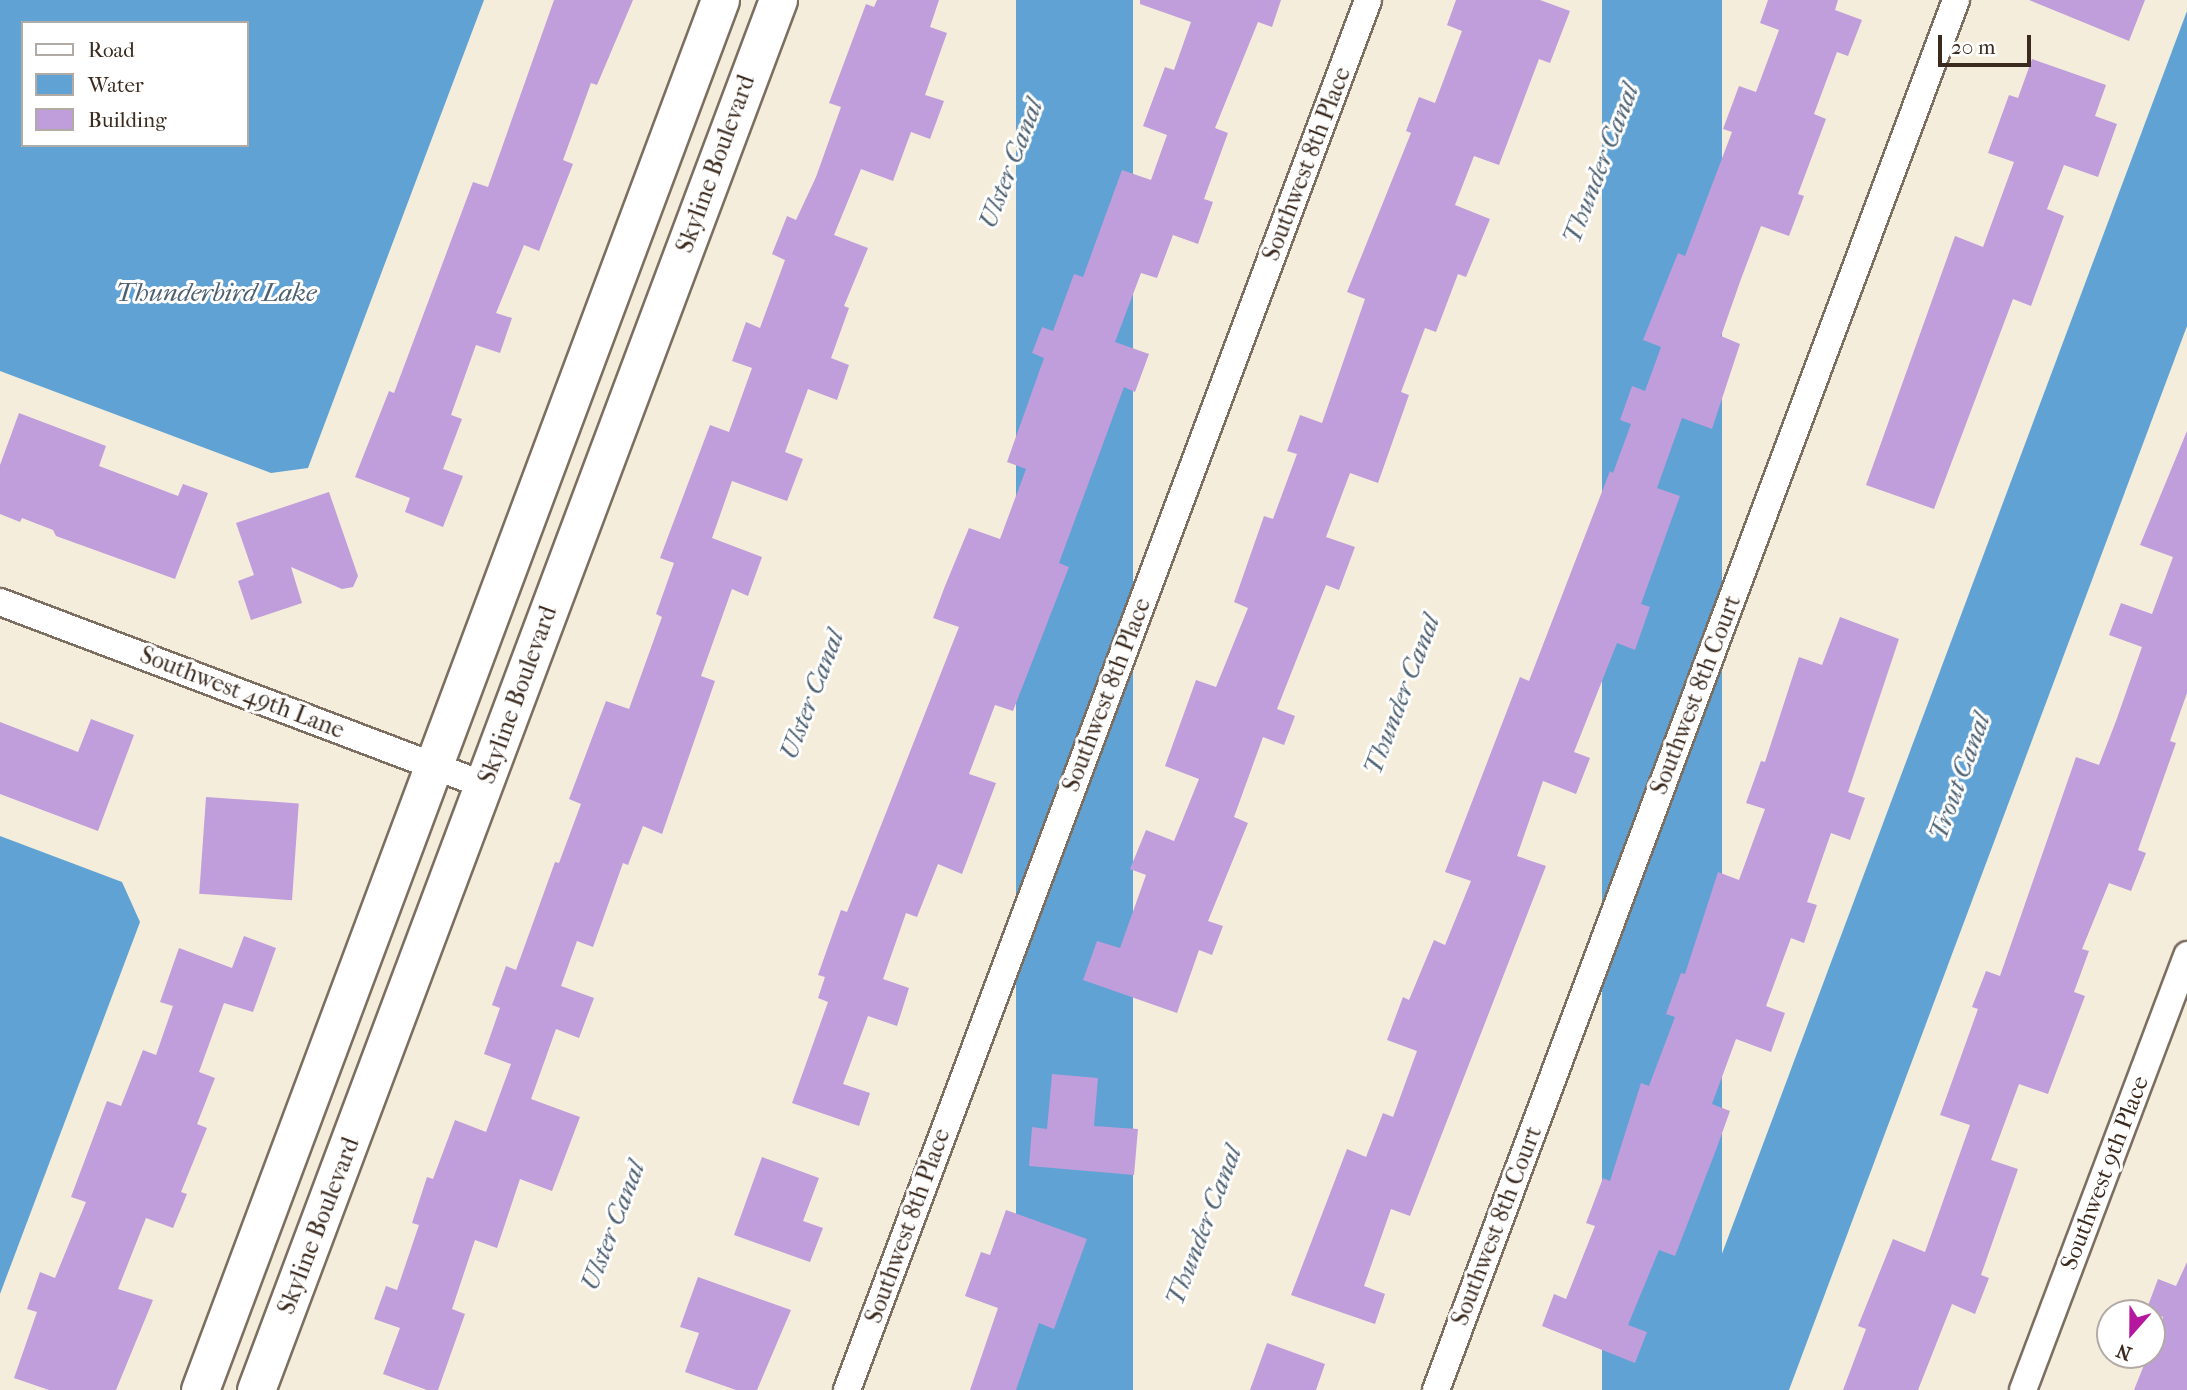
<!DOCTYPE html>
<html>
<head>
<meta charset="utf-8">
<style>
  body { margin:0 }
  #map { position:relative; width:2187px; height:1390px; overflow:hidden; background:#f5eddb; font-family:"IM FELL French Canon",serif }
  div>[style] { position:absolute }
  .water>* { inset:0; background:#60a2d4; transform-origin:0 0 }
  .building>* { inset:0; background:#c09ddb; transform-origin:0 0 }
  .roads { filter:drop-shadow(2px 0 #7c6e60) drop-shadow(-2px 0 #7c6e60) drop-shadow(0 2px #7c6e60) drop-shadow(0 -2px #7c6e60) }
  .street>* { height:26px; margin:-13px; padding:0 13px; transform-origin:13px; border-radius:13px; background:#fff }
  .secondary>* { height:37px; margin:-18.5px; padding:0 18.5px; transform-origin:18.5px; border-radius:18.5px; background:#fff }
  span { translate:-50% -50%; white-space:nowrap; text-align:center; line-height:1.15; -webkit-text-stroke:6px #fff; paint-order:stroke }
  .street-label { font-size:24px; color:#3b2a1e }
  .water-label { font-size:26px; color:#4c6070; font-style:italic }
  .legend { position:absolute; left:21px; top:21px; width:228px; height:126px; box-sizing:border-box; background:#fff; border:2px solid #b1aaa5; margin:0; padding:9px 12px; list-style:none; font-size:21px; color:#3b2a1e }
  .legend li { display:flex; align-items:center; gap:14px; height:35px }
  .legend b { width:35px; border:2px solid #b1aaa5 }
  .north { position:absolute; left:2096px; top:1299px; width:70px; height:70px; box-sizing:border-box; background:#fff; border:2px solid #b1aaa5; border-radius:50%; rotate:201deg; font-size:19px; font-weight:700; line-height:28px; text-align:center; color:#3b2a1e }
  .north::after { content:''; display:block; margin:auto; width:24px; height:32px; background:#b5179e; clip-path:polygon(50% 0,100% 100%,50% 72%,0 100%) }
  .scale { position:absolute; left:1938px; top:35px; width:93px; height:32px; box-sizing:border-box; border:4px solid #3b2a1e; border-top:0; padding-left:9px; font-size:21px; line-height:24px; white-space:nowrap; color:#3b2a1e; -webkit-text-stroke:5px #fff; paint-order:stroke }
</style>
</head>
<body>
<div id="map">
  <div class="water">
    <i style="clip-path:polygon(evenodd,0 0,484px 0,308px 468px,271px 473px,0 371px,0 0,23px 23px,247px 23px,247px 145px,23px 145px,23px 23px)"></i>
    <i style="left:1016px;top:0;width:117px;height:1484px"></i>
    <i style="left:1602px;top:0;width:120px;height:1484px"></i>
    <i style="clip-path:polygon(2187px 11px,2187px 326px,1789px 1390px,1671px 1390px)"></i>
    <i style="clip-path:polygon(0 836px,122px 882px,140px 922px,0 1294px)"></i>
  </div>
  <div class="building">
    <i style="clip-path:polygon(554px 0,633px 0,597px 85px,591px 83px,563px 160px,573px 164px,539px 251px,524px 245px,496px 313px,512px 318px,500px 353px,476px 345px,451px 415px,462px 419px,443px 469px,463px 476px,443px 527px,405px 512px,410px 498px,355px 477px,389px 391px,394px 393px,473px 182px,488px 187px)"></i>
    <i style="clip-path:polygon(877px 0,939px 0,930px 27px,947px 33px,925px 95px,944px 101px,930px 139px,911px 132px,893px 181px,861px 169px,834px 235px,868px 248px,844px 306px,849px 308px,831px 358px,849px 365px,837px 400px,808px 389px,785px 452px,803px 459px,787px 501px,732px 481px,712px 538px,762px 557px,748px 596px,732px 589px,701px 676px,715px 681px,662px 834px,643px 826px,628px 865px,623px 863px,593px 947px,577px 941px,561px 986px,594px 998px,579px 1038px,556px 1029px,531px 1099px,580px 1117px,552px 1191px,520px 1179px,497px 1248px,475px 1240px,452px 1309px,465px 1314px,438px 1390px,427px 1390px,383px 1374px,400px 1328px,374px 1319px,386px 1286px,397px 1290px,419px 1225px,412px 1223px,427px 1177px,433px 1179px,455px 1120px,486px 1132px,511px 1064px,484px 1054px,500px 1008px,492px 1005px,506px 966px,516px 970px,555px 862px,559px 863px,581px 804px,569px 799px,606px 701px,629px 709px,662px 617px,656px 614px,674px 563px,660px 558px,710px 425px,729px 432px,752px 368px,732px 361px,746px 322px,760px 328px,785px 260px,772px 254px,787px 216px,796px 220px,816px 177px,841px 107px,829px 103px,866px 4px,874px 7px)"></i>
    <i style="clip-path:polygon(1140px 0,1281px 0,1272px 27px,1258px 22px,1215px 128px,1228px 133px,1204px 199px,1213px 202px,1198px 244px,1173px 235px,1157px 278px,1141px 273px,1115px 342px,1149px 354px,1135px 392px,1124px 387px,1059px 563px,1069px 567px,1013px 711px,995px 705px,969px 774px,996px 783px,962px 874px,938px 864px,917px 917px,906px 913px,883px 979px,909px 988px,897px 1026px,868px 1016px,843px 1084px,870px 1093px,859px 1126px,792px 1103px,828px 1002px,818px 998px,825px 977px,818px 975px,841px 910px,847px 912px,959px 627px,933px 618px,945px 586px,969px 528px,1000px 539px,1026px 469px,1007px 462px,1044px 358px,1032px 353px,1042px 327px,1053px 331px,1074px 274px,1083px 277px,1122px 170px,1151px 180px,1167px 135px,1143px 126px,1165px 67px,1174px 70px,1191px 22px,1140px 4px)"></i>
    <i style="clip-path:polygon(1456px 0,1540px 0,1570px 11px,1550px 63px,1539px 59px,1499px 165px,1474px 156px,1455px 205px,1490px 219px,1466px 277px,1458px 274px,1436px 332px,1425px 328px,1401px 392px,1409px 395px,1378px 483px,1350px 473px,1326px 537px,1355px 547px,1339px 590px,1326px 585px,1277px 709px,1295px 716px,1284px 745px,1263px 737px,1234px 817px,1248px 823px,1208px 921px,1223px 926px,1212px 955px,1199px 950px,1177px 1013px,1083px 980px,1097px 941px,1120px 948px,1146px 875px,1130px 869px,1146px 830px,1174px 841px,1199px 779px,1165px 766px,1196px 680px,1216px 687px,1248px 608px,1234px 602px,1264px 516px,1273px 519px,1297px 454px,1287px 451px,1300px 415px,1322px 423px,1365px 299px,1347px 292px,1411px 133px,1406px 131px,1419px 97px,1435px 103px,1462px 31px,1447px 25px)"></i>
    <i style="clip-path:polygon(1768px 0,1838px 0,1835px 10px,1862px 20px,1848px 56px,1837px 52px,1814px 114px,1826px 119px,1798px 194px,1804px 196px,1789px 236px,1761px 226px,1741px 279px,1721px 336px,1740px 344px,1712px 429px,1682px 418px,1657px 488px,1680px 496px,1641px 604px,1650px 607px,1635px 650px,1617px 643px,1574px 752px,1590px 758px,1576px 794px,1543px 781px,1517px 856px,1546px 866px,1410px 1216px,1391px 1209px,1364px 1286px,1385px 1294px,1375px 1324px,1291px 1295px,1347px 1149px,1366px 1157px,1383px 1113px,1393px 1117px,1417px 1051px,1387px 1040px,1403px 997px,1409px 1000px,1434px 940px,1445px 945px,1471px 881px,1445px 872px,1520px 677px,1529px 681px,1610px 471px,1613px 473px,1631px 424px,1620px 420px,1632px 386px,1645px 391px,1661px 347px,1643px 340px,1678px 253px,1685px 256px,1732px 132px,1723px 129px,1739px 86px,1756px 92px,1779px 30px,1760px 23px)"></i>
    <i style="clip-path:polygon(2029px 0,2145px 0,2129px 41px)"></i>
    <i style="clip-path:polygon(2032px 59px,2106px 85px,2095px 116px,2117px 124px,2098px 177px,2064px 165px,2047px 209px,2064px 216px,2031px 306px,2013px 299px,1934px 509px,1866px 485px,1955px 236px,1983px 247px,2014px 162px,1988px 153px,2009px 95px,2018px 98px)"></i>
    <i style="clip-path:polygon(19px 413px,106px 446px,99px 466px,178px 496px,183px 484px,208px 493px,175px 579px,56px 536px,53px 530px,22px 518px,20px 522px,0 514px,0 465px)"></i>
    <i style="clip-path:polygon(2187px 431px,2187px 693px,2170px 741px,2176px 743px,2138px 850px,2146px 853px,2131px 891px,2109px 883px,2082px 949px,2089px 951px,2074px 992px,2085px 996px,2048px 1094px,2019px 1084px,1991px 1160px,2018px 1169px,1981px 1275px,1989px 1278px,1975px 1314px,1952px 1304px,1918px 1390px,1843px 1390px,1866px 1329px,1858px 1326px,1893px 1239px,1925px 1252px,1970px 1125px,1940px 1115px,1978px 1009px,1972px 1007px,1986px 971px,2000px 976px,2076px 757px,2099px 765px,2116px 721px,2142px 647px,2109px 635px,2121px 603px,2152px 614px,2173px 557px,2140px 545px)"></i>
    <i style="clip-path:polygon(329px 492px,358px 576px,353px 587px,342px 589px,291px 567px,302px 603px,251px 620px,238px 581px,254px 575px,236px 523px)"></i>
    <i style="clip-path:polygon(1840px 617px,1899px 639px,1848px 792px,1865px 798px,1850px 840px,1831px 833px,1807px 902px,1817px 905px,1804px 943px,1791px 938px,1766px 1006px,1785px 1013px,1771px 1052px,1736px 1039px,1712px 1104px,1730px 1111px,1716px 1150px,1675px 1256px,1659px 1250px,1628px 1325px,1647px 1332px,1635px 1363px,1542px 1326px,1554px 1294px,1566px 1299px,1595px 1226px,1586px 1223px,1603px 1178px,1610px 1181px,1641px 1083px,1649px 1086px,1675px 1017px,1666px 1014px,1681px 973px,1685px 974px,1718px 872px,1739px 880px,1765px 809px,1746px 803px,1761px 761px,1765px 762px,1799px 657px,1822px 665px)"></i>
    <i style="clip-path:polygon(91px 719px,134px 735px,98px 831px,0 794px,0 722px,78px 752px)"></i>
    <i style="left:206px;top:797px;width:93px;height:97px;rotate:4deg"></i>
    <i style="clip-path:polygon(244px 936px,276px 948px,253px 1012px,224px 1003px,199px 1072px,215px 1078px,197px 1124px,207px 1128px,181px 1192px,187px 1194px,173px 1228px,146px 1218px,118px 1289px,153px 1300px,116px 1390px,49px 1390px,14px 1378px,37px 1312px,27px 1309px,40px 1272px,55px 1278px,86px 1202px,71px 1197px,107px 1101px,121px 1106px,143px 1050px,156px 1055px,173px 1006px,160px 1002px,179px 948px,232px 968px)"></i>
    <i style="clip-path:polygon(1052px 1074px,1098px 1078px,1094px 1126px,1138px 1129px,1134px 1175px,1029px 1166px,1032px 1127px,1047px 1129px)"></i>
    <i style="clip-path:polygon(762px 1157px,819px 1178px,803px 1221px,823px 1228px,810px 1262px,734px 1235px)"></i>
    <i style="clip-path:polygon(1006px 1210px,1087px 1239px,1054px 1329px,1039px 1323px,1016px 1390px,970px 1390px,998px 1308px,965px 1296px,981px 1252px,990px 1255px)"></i>
    <i style="clip-path:polygon(2187px 1262px,2187px 1390px,2134px 1390px,2148px 1355px,2152px 1355px,2163px 1317px,2146px 1311px,2158px 1279px,2176px 1286px)"></i>
    <i style="clip-path:polygon(698px 1277px,791px 1310px,757px 1390px,736px 1390px,685px 1372px,699px 1333px,680px 1327px)"></i>
    <i style="clip-path:polygon(1267px 1343px,1325px 1364px,1316px 1390px,1250px 1390px)"></i>
  </div>
  <div class="roads">
    <div class="street">
      <i style="left:0;top:602px;width:517px;rotate:20.71deg"></i>
      <i style="left:847px;top:1390px;width:1484px;rotate:-69.45deg"></i>
      <i style="left:1436px;top:1390px;width:1484px;rotate:-69.49deg"></i>
      <i style="left:2023px;top:1390px;width:465px;rotate:-69.3deg"></i>
    </div>
    <div class="secondary">
      <i style="left:200px;top:1390px;width:1484px;rotate:-69.49deg"></i>
      <i style="left:256px;top:1390px;width:1485px;rotate:-69.42deg"></i>
    </div>
  </div>
  <div class="street-label">
    <span style="left:716px;top:164px;rotate:-70deg">Skyline Boulevard</span>
    <span style="left:1307px;top:164px;rotate:-69deg">Southwest 8th Place</span>
    <span style="left:242px;top:693px;rotate:21deg">Southwest 49th Lane</span>
    <span style="left:518px;top:695px;rotate:-70deg">Skyline Boulevard</span>
    <span style="left:1107px;top:695px;rotate:-69deg">Southwest 8th Place</span>
    <span style="left:1696px;top:695px;rotate:-69deg">Southwest 8th Court</span>
    <span style="left:2105px;top:1173px;rotate:-69deg">Southwest 9th Place</span>
    <span style="left:319px;top:1226px;rotate:-69deg">Skyline Boulevard</span>
    <span style="left:908px;top:1226px;rotate:-70deg">Southwest 8th Place</span>
    <span style="left:1497px;top:1226px;rotate:-69deg">Southwest 8th Court</span>
  </div>
  <div class="water-label">
    <span style="left:1011px;top:164px;rotate:-69deg">Ulster Canal</span>
    <span style="left:1601px;top:164px;rotate:-69deg">Thunder Canal</span>
    <span style="left:216px;top:293px">Thunderbird Lake</span>
    <span style="left:812px;top:695px;rotate:-69deg">Ulster Canal</span>
    <span style="left:1402px;top:695px;rotate:-69deg">Thunder Canal</span>
    <span style="left:1960px;top:777px;rotate:-70deg">Trout Canal</span>
    <span style="left:613px;top:1226px;rotate:-69deg">Ulster Canal</span>
    <span style="left:1204px;top:1226px;rotate:-69deg">Thunder Canal</span>
  </div>
  <ul class="legend">
  <li><b style="height:9px;background:#fff"></b>Road</li>
  <li><b style="height:19px;background:#60a2d4"></b>Water</li>
  <li><b style="height:19px;background:#c09ddb"></b>Building</li>
  </ul>
  <div class="north">N</div>
  <div class="scale">20 m</div>
</div>
</body>
</html>
